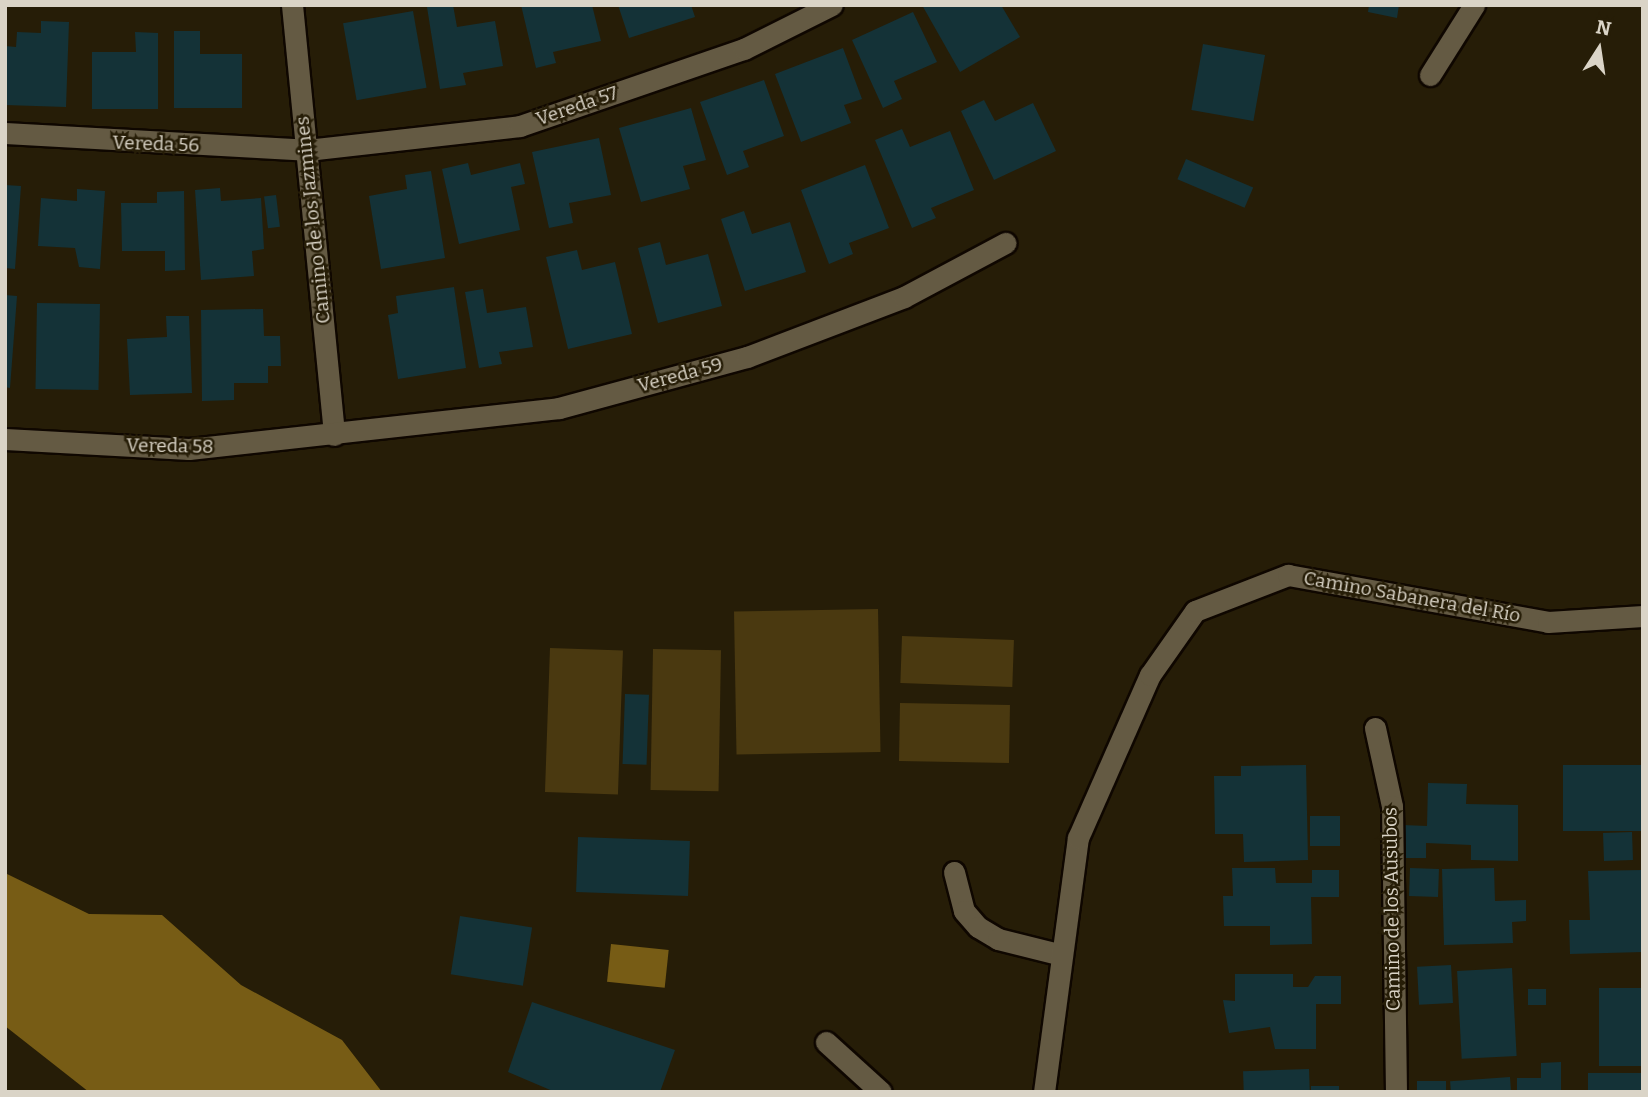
<!DOCTYPE html>
<html>
<head>
<meta charset="utf-8">
<style>
  body { margin:0 }
  #map { position:relative; width:1648px; height:1097px; overflow:hidden; background:#261d07; font-family:Bitter,serif }
  div>[style] { position:absolute }
  .green>* { inset:0; background:#4a3910; transform-origin:0 0 }
  .water>* { inset:0; background:#775c15; transform-origin:0 0 }
  .building>* { inset:0; background:#143237; transform-origin:0 0 }
  .roads { filter:drop-shadow(2px 0 #0f0700) drop-shadow(-2px 0 #0f0700) drop-shadow(0 2px #0f0700) drop-shadow(0 -2px #0f0700) }
  .street>* { height:21px; margin:-10.5px; padding:0 10.5px; transform-origin:10.5px; border-radius:10.5px; background:#645a43 }
  span { translate:-50% -50%; white-space:nowrap; text-align:center; line-height:1.15; -webkit-text-stroke:5px #261d07; paint-order:stroke }
  .street-label { font-size:19px; color:#dad4c7 }
  .frame { position:absolute; inset:0; border:7px solid #dad4c7; pointer-events:none }
  .north { position:absolute; left:1564px; top:14px; width:70px; height:70px; -webkit-text-stroke:5px #261d07; paint-order:stroke; rotate:12deg; font-size:19px; font-weight:700; line-height:28px; text-align:center; color:#dad4c7 }
  .north::after { content:''; display:block; margin:auto; width:24px; height:32px; background:#dad4c7; clip-path:polygon(50% 0,100% 100%,50% 72%,0 100%) }
</style>
</head>
<body>
<div id="map">
  <div class="green">
    <i style="left:878px;top:609px;width:143px;height:144px;rotate:89deg"></i>
    <i style="left:902px;top:636px;width:112px;height:47px;rotate:2deg"></i>
    <i style="left:550px;top:648px;width:73px;height:144px;rotate:2deg"></i>
    <i style="left:653px;top:649px;width:68px;height:141px;rotate:1deg"></i>
    <i style="left:900px;top:703px;width:110px;height:58px;rotate:1deg"></i>
  </div>
  <div class="water">
    <i style="clip-path:polygon(5px 873px,89px 914px,162px 915px,241px 985px,342px 1040px,382px 1092px,89px 1092px,5px 1026px)"></i>
    <i style="left:611px;top:944px;width:58px;height:38px;rotate:6deg"></i>
  </div>
  <div class="building">
    <i style="clip-path:polygon(453px 5px,457px 27px,495px 21px,503px 66px,463px 73px,466px 85px,440px 89px,427px 7px)"></i>
    <i style="clip-path:polygon(521px 5px,592px 5px,601px 41px,553px 52px,556px 63px,536px 68px)"></i>
    <i style="clip-path:polygon(618px 5px,691px 5px,695px 17px,629px 38px)"></i>
    <i style="clip-path:polygon(922px 5px,1001px 5px,1020px 37px,960px 72px)"></i>
    <i style="clip-path:polygon(1369px 5px,1399px 5px,1397px 18px,1368px 12px)"></i>
    <i style="left:413px;top:11px;width:78px;height:71px;rotate:80deg"></i>
    <i style="clip-path:polygon(913px 12px,937px 62px,894px 81px,902px 99px,883px 108px,852px 40px)"></i>
    <i style="clip-path:polygon(41px 21px,69px 22px,66px 107px,5px 105px,5px 46px,16px 47px,17px 32px,41px 33px)"></i>
    <i style="clip-path:polygon(174px 31px,200px 31px,200px 54px,242px 54px,242px 108px,174px 108px)"></i>
    <i style="clip-path:polygon(135px 32px,158px 33px,158px 109px,92px 109px,92px 52px,136px 52px)"></i>
    <i style="left:1203px;top:44px;width:63px;height:67px;rotate:10deg"></i>
    <i style="clip-path:polygon(843px 48px,862px 99px,844px 105px,851px 123px,801px 142px,775px 74px)"></i>
    <i style="clip-path:polygon(764px 80px,784px 136px,743px 151px,749px 167px,727px 175px,700px 102px)"></i>
    <i style="clip-path:polygon(984px 100px,995px 121px,1033px 103px,1056px 151px,994px 180px,961px 111px)"></i>
    <i style="clip-path:polygon(691px 108px,706px 160px,683px 166px,690px 189px,641px 202px,619px 128px)"></i>
    <i style="clip-path:polygon(902px 129px,910px 147px,950px 131px,974px 190px,931px 208px,936px 218px,912px 228px,875px 140px)"></i>
    <i style="clip-path:polygon(599px 138px,611px 195px,569px 203px,573px 223px,549px 228px,532px 152px)"></i>
    <i style="left:1186px;top:159px;width:73px;height:22px;rotate:23deg"></i>
    <i style="clip-path:polygon(468px 163px,471px 175px,520px 163px,525px 184px,511px 187px,520px 230px,459px 244px,442px 169px)"></i>
    <i style="clip-path:polygon(865px 165px,889px 228px,849px 243px,853px 254px,829px 264px,801px 190px)"></i>
    <i style="clip-path:polygon(431px 171px,445px 258px,381px 269px,369px 196px,407px 189px,405px 175px)"></i>
    <i style="clip-path:polygon(5px 185px,21px 186px,15px 269px,5px 268px)"></i>
    <i style="clip-path:polygon(220px 188px,221px 201px,261px 198px,264px 249px,252px 251px,254px 276px,201px 280px,195px 190px)"></i>
    <i style="clip-path:polygon(77px 189px,105px 191px,100px 269px,79px 267px,75px 248px,38px 246px,41px 198px,77px 201px)"></i>
    <i style="clip-path:polygon(184px 191px,185px 270px,165px 271px,165px 251px,122px 251px,121px 203px,157px 203px,157px 192px)"></i>
    <i style="left:276px;top:195px;width:32px;height:12px;rotate:83deg"></i>
    <i style="clip-path:polygon(744px 211px,752px 234px,790px 222px,806px 272px,745px 291px,721px 219px)"></i>
    <i style="clip-path:polygon(660px 242px,666px 265px,708px 254px,722px 306px,658px 323px,638px 248px)"></i>
    <i style="clip-path:polygon(577px 250px,582px 270px,615px 262px,632px 334px,568px 349px,546px 257px)"></i>
    <i style="clip-path:polygon(454px 287px,466px 368px,398px 379px,388px 315px,398px 313px,396px 296px)"></i>
    <i style="clip-path:polygon(483px 289px,487px 313px,526px 307px,533px 347px,499px 352px,502px 364px,479px 368px,465px 292px)"></i>
    <i style="clip-path:polygon(5px 295px,17px 296px,10px 388px,5px 387px)"></i>
    <i style="left:37px;top:303px;width:63px;height:86px;rotate:1deg"></i>
    <i style="clip-path:polygon(263px 309px,264px 336px,280px 336px,281px 366px,268px 366px,268px 383px,234px 383px,234px 400px,202px 401px,201px 310px)"></i>
    <i style="clip-path:polygon(166px 316px,189px 316px,192px 393px,130px 395px,127px 339px,167px 337px)"></i>
    <i style="left:625px;top:694px;width:24px;height:70px;rotate:2deg"></i>
    <i style="clip-path:polygon(1306px 765px,1308px 860px,1244px 862px,1243px 834px,1215px 834px,1214px 776px,1241px 776px,1241px 766px)"></i>
    <i style="left:1643px;top:765px;width:66px;height:80px;rotate:90deg"></i>
    <i style="clip-path:polygon(1428px 783px,1467px 784px,1466px 804px,1518px 805px,1518px 861px,1471px 860px,1471px 845px,1426px 843px,1426px 858px,1401px 858px,1402px 825px,1427px 826px)"></i>
    <i style="left:1310px;top:816px;width:30px;height:30px"></i>
    <i style="left:1632px;top:832px;width:28px;height:29px;rotate:88deg"></i>
    <i style="left:578px;top:837px;width:112px;height:55px;rotate:2deg"></i>
    <i style="clip-path:polygon(1232px 868px,1275px 868px,1276px 883px,1312px 883px,1312px 870px,1339px 870px,1339px 897px,1311px 897px,1312px 944px,1270px 945px,1270px 926px,1224px 926px,1223px 896px,1233px 896px)"></i>
    <i style="left:1410px;top:868px;width:29px;height:28px;rotate:2deg"></i>
    <i style="clip-path:polygon(1494px 868px,1495px 901px,1526px 900px,1526px 921px,1512px 922px,1513px 943px,1444px 945px,1442px 869px)"></i>
    <i style="clip-path:polygon(1642px 870px,1643px 952px,1570px 954px,1569px 920px,1590px 920px,1588px 871px)"></i>
    <i style="left:460px;top:916px;width:73px;height:59px;rotate:9deg"></i>
    <i style="left:1451px;top:965px;width:38px;height:34px;rotate:87deg"></i>
    <i style="left:1512px;top:968px;width:88px;height:55px;rotate:87deg"></i>
    <i style="clip-path:polygon(1235px 974px,1293px 974px,1293px 987px,1308px 987px,1315px 976px,1341px 976px,1341px 1004px,1316px 1004px,1316px 1049px,1275px 1049px,1270px 1027px,1229px 1033px,1223px 1000px,1235px 1001px)"></i>
    <i style="left:1643px;top:988px;width:78px;height:44px;rotate:90deg"></i>
    <i style="left:1528px;top:989px;width:18px;height:16px"></i>
    <i style="clip-path:polygon(532px 1002px,675px 1050px,660px 1092px,555px 1092px,508px 1072px)"></i>
    <i style="clip-path:polygon(1561px 1062px,1561px 1092px,1517px 1092px,1517px 1078px,1541px 1078px,1541px 1063px)"></i>
    <i style="left:1309px;top:1069px;width:23px;height:66px;rotate:88deg"></i>
    <i style="left:1643px;top:1073px;width:19px;height:55px;rotate:90deg"></i>
    <i style="left:1510px;top:1077px;width:15px;height:60px;rotate:86deg"></i>
    <i style="left:1417px;top:1081px;width:29px;height:11px"></i>
    <i style="left:1311px;top:1086px;width:28px;height:6px"></i>
  </div>
  <div class="roads">
    <div class="street">
      <i style="left:292px;top:5px;width:432px;rotate:84.4deg"></i>
      <i style="left:1430px;top:75px;width:83px;rotate:-57.8deg"></i>
      <i style="left:5px;top:133px;width:302px;rotate:3.2deg"></i>
      <i style="left:307px;top:150px;width:214px;rotate:-6.4deg"></i>
      <i style="left:520px;top:126px;width:237px;rotate:-19deg"></i>
      <i style="left:744px;top:49px;width:98px;rotate:-26.6deg"></i>
      <i style="left:5px;top:439px;width:184px;rotate:3.1deg"></i>
      <i style="left:189px;top:449px;width:372px;rotate:-6.3deg"></i>
      <i style="left:559px;top:408px;width:195px;rotate:-15.2deg"></i>
      <i style="left:747px;top:357px;width:168px;rotate:-20.9deg"></i>
      <i style="left:904px;top:297px;width:115px;rotate:-28.1deg"></i>
      <i style="left:1375px;top:728px;width:80px;rotate:77.7deg"></i>
      <i style="left:1392px;top:806px;width:286px;rotate:89.2deg"></i>
      <i style="left:954px;top:872px;width:40px;rotate:75.6deg"></i>
      <i style="left:964px;top:911px;width:21px;rotate:49deg"></i>
      <i style="left:978px;top:927px;width:23px;rotate:31deg"></i>
      <i style="left:998px;top:939px;width:66px;rotate:14deg"></i>
      <i style="left:826px;top:1042px;width:74px;rotate:42.3deg"></i>
      <i style="left:1044px;top:1092px;width:256px;rotate:-82.4deg"></i>
      <i style="left:1078px;top:838px;width:178px;rotate:-66.2deg"></i>
      <i style="left:1150px;top:675px;width:78px;rotate:-54.9deg"></i>
      <i style="left:1195px;top:611px;width:100px;rotate:-21.2deg"></i>
      <i style="left:1288px;top:575px;width:264px;rotate:10.2deg"></i>
      <i style="left:1548px;top:622px;width:95px;rotate:-3.6deg"></i>
    </div>
  </div>
  <div class="street-label">
    <span style="left:577px;top:106px;rotate:-19deg">Vereda 57</span>
    <span style="left:156px;top:144px;rotate:2deg">Vereda 56</span>
    <span style="left:313px;top:220px;rotate:-96deg">Camino de los Jazmines</span>
    <span style="left:680px;top:375px;rotate:-15deg">Vereda 59</span>
    <span style="left:170px;top:446px;rotate:1deg">Vereda 58</span>
    <span style="left:1412px;top:597px;rotate:10deg">Camino Sabanera del Río</span>
    <span style="left:1392px;top:909px;rotate:-91deg">Camino de los Ausubos</span>
  </div>
  <div class="frame"></div>
  <div class="north">N</div>
</div>
</body>
</html>
